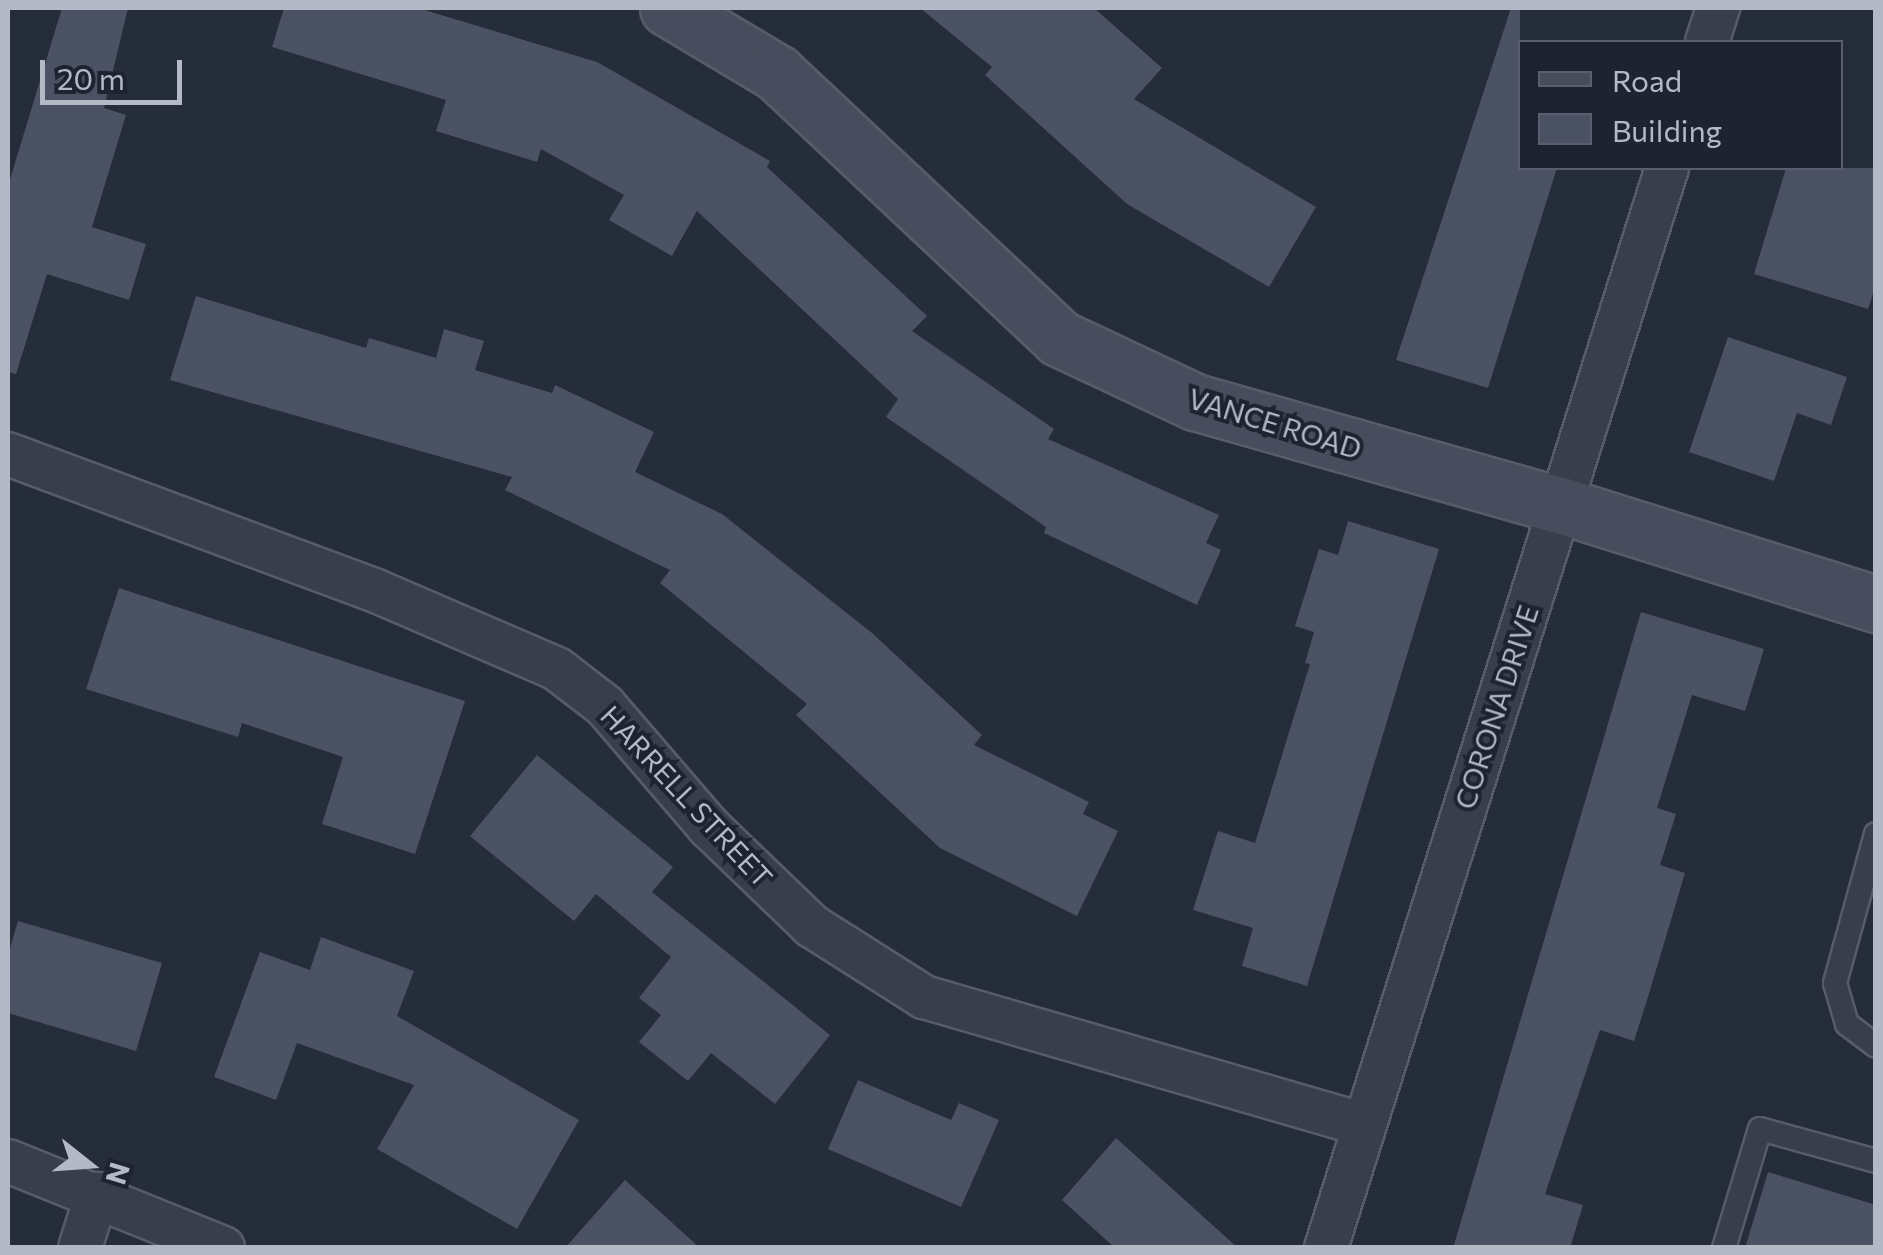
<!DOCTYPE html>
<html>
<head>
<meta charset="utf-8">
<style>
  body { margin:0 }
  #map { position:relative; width:1883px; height:1255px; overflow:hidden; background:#252c3a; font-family:Commissioner,sans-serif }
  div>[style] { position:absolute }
  .building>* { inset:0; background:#4b5263 }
  .roads { filter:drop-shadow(2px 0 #565c69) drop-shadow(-2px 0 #565c69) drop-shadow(0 2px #565c69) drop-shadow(0 -2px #565c69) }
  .lane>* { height:22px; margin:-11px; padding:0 11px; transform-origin:11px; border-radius:11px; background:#383e4b }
  .street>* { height:42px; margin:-21px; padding:0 21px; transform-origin:21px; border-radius:21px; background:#383e4b }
  .secondary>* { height:55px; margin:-27.5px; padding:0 27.5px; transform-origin:27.5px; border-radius:27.5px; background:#474d5d }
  span { translate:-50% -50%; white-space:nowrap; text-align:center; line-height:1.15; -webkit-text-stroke:8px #1d2330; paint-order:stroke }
  .street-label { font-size:28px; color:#b4b9c6 }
  .frame { position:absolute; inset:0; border:10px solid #b4b9c6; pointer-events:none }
  .legend { position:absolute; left:1518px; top:40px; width:325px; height:130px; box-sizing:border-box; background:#1d2330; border:2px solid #595f6c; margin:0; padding:12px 18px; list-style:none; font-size:30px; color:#b4b9c6 }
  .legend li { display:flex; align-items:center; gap:20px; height:50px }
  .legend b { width:50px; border:2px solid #595f6c }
  .north { position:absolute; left:40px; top:1115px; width:100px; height:100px; -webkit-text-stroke:8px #1d2330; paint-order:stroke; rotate:107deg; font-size:28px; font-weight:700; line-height:40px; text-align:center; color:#b4b9c6 }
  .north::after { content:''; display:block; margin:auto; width:35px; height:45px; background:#b4b9c6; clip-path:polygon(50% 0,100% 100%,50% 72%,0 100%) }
  .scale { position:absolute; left:40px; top:60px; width:142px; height:45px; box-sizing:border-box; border:5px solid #b4b9c6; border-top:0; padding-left:12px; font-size:30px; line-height:35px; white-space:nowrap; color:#b4b9c6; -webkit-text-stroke:8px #1d2330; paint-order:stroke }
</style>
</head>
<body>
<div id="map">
  <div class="building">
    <i style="clip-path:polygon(62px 8px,128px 8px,104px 108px,126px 115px,92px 227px,146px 244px,129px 300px,47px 274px,16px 374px,8px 372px,8px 186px)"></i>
    <i style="clip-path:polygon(284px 8px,418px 8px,597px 62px,770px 161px,767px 167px,927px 316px,912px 331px,1054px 429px,1048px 439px,1219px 515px,1206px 543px,1221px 550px,1197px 605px,1044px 533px,1046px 527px,886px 417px,898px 399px,697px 211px,672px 256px,609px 220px,624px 195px,541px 149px,537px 162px,436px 131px,446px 100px,272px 47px)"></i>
    <i style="clip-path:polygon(920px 8px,1094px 8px,1162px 68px,1134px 99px,1316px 207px,1269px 287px,1127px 204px,985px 75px,992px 67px)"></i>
    <i style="clip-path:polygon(1511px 8px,1520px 8px,1520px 168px,1557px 168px,1488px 388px,1396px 360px)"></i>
    <i style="clip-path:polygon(1786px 168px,1876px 168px,1876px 284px,1868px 309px,1754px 274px)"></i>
    <i style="clip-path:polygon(196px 296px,366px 348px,369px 338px,436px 358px,444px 329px,484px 341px,475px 370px,552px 393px,555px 385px,654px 432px,635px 472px,722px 514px,872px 633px,982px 735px,974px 745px,1089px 802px,1083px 814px,1118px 831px,1077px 916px,940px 848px,796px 715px,807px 704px,660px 583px,670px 570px,505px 490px,512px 477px,170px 380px)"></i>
    <i style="clip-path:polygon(1728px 337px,1847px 377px,1831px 425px,1797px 413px,1774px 481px,1689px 452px)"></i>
    <i style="clip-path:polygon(1348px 521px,1439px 549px,1307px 986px,1242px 966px,1253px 928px,1193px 910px,1218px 831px,1255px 843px,1310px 664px,1305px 663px,1314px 632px,1295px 626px,1319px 549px,1338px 555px)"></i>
    <i style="clip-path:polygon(119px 588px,465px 701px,415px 854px,322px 824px,343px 757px,242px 723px,238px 737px,86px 689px)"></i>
    <i style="clip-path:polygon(1641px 612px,1764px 649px,1745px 711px,1692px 695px,1657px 808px,1676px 814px,1660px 865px,1685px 873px,1648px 997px,1634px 1041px,1600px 1030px,1545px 1194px,1583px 1205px,1570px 1248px,1453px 1248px)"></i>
    <i style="clip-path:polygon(537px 755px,673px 867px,652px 892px,830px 1035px,775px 1104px,711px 1053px,688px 1081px,639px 1042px,661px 1015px,639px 998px,671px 957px,596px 894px,574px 921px,470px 836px)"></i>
    <i style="clip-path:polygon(18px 921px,162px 963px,136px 1051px,8px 1013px,8px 955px)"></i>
    <i style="clip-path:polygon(321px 937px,414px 971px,397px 1016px,579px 1120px,517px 1229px,377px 1149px,414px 1085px,297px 1043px,276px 1100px,214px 1077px,260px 952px,310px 970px)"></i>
    <i style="clip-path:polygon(858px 1080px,951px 1120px,959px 1103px,999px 1120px,961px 1207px,828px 1149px)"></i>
    <i style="clip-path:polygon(1116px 1138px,1238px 1248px,1115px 1248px,1062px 1200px)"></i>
    <i style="clip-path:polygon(1768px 1172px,1876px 1205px,1876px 1248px,1745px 1248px)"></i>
    <i style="clip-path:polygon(625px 1180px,700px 1248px,565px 1248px)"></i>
  </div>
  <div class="roads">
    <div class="lane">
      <i style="left:1876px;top:834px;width:155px;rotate:105.4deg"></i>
      <i style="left:1835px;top:983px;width:43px;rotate:73.7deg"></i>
      <i style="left:1847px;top:1024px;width:36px;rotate:37deg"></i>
      <i style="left:1724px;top:1248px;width:124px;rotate:-73.2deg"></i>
      <i style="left:1760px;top:1129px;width:120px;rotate:15.4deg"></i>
    </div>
    <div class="street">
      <i style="left:1707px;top:42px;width:36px;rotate:-72deg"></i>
      <i style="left:8px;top:454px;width:390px;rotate:20.4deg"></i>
      <i style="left:374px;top:590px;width:199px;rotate:23.3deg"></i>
      <i style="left:557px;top:669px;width:61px;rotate:37.6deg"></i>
      <i style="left:605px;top:706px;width:160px;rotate:49.3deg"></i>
      <i style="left:709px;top:827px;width:143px;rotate:43.9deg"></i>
      <i style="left:812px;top:926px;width:133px;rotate:32.4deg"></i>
      <i style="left:924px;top:997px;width:458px;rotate:16.2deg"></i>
      <i style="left:8px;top:1161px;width:232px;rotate:22deg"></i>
      <i style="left:80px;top:1248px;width:57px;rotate:-72.5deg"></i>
      <i style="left:1326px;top:1248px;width:1133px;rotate:-72.48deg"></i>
    </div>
    <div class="secondary">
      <i style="left:668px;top:8px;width:127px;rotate:30.8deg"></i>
      <i style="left:777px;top:73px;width:387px;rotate:43.2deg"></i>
      <i style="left:1059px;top:338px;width:150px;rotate:25.2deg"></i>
      <i style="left:1195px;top:402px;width:379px;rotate:15.8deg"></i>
      <i style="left:1560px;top:505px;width:331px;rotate:17.4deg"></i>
    </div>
  </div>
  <div class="street-label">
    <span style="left:1275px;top:423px;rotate:17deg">VANCE ROAD</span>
    <span style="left:1496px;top:707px;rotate:-72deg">CORONA DRIVE</span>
    <span style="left:687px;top:796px;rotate:47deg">HARRELL STREET</span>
  </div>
  <div class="frame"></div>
  <ul class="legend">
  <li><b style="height:12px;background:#474d5d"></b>Road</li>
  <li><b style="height:28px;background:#4b5263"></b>Building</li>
  </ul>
  <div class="north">N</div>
  <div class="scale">20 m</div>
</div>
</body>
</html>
